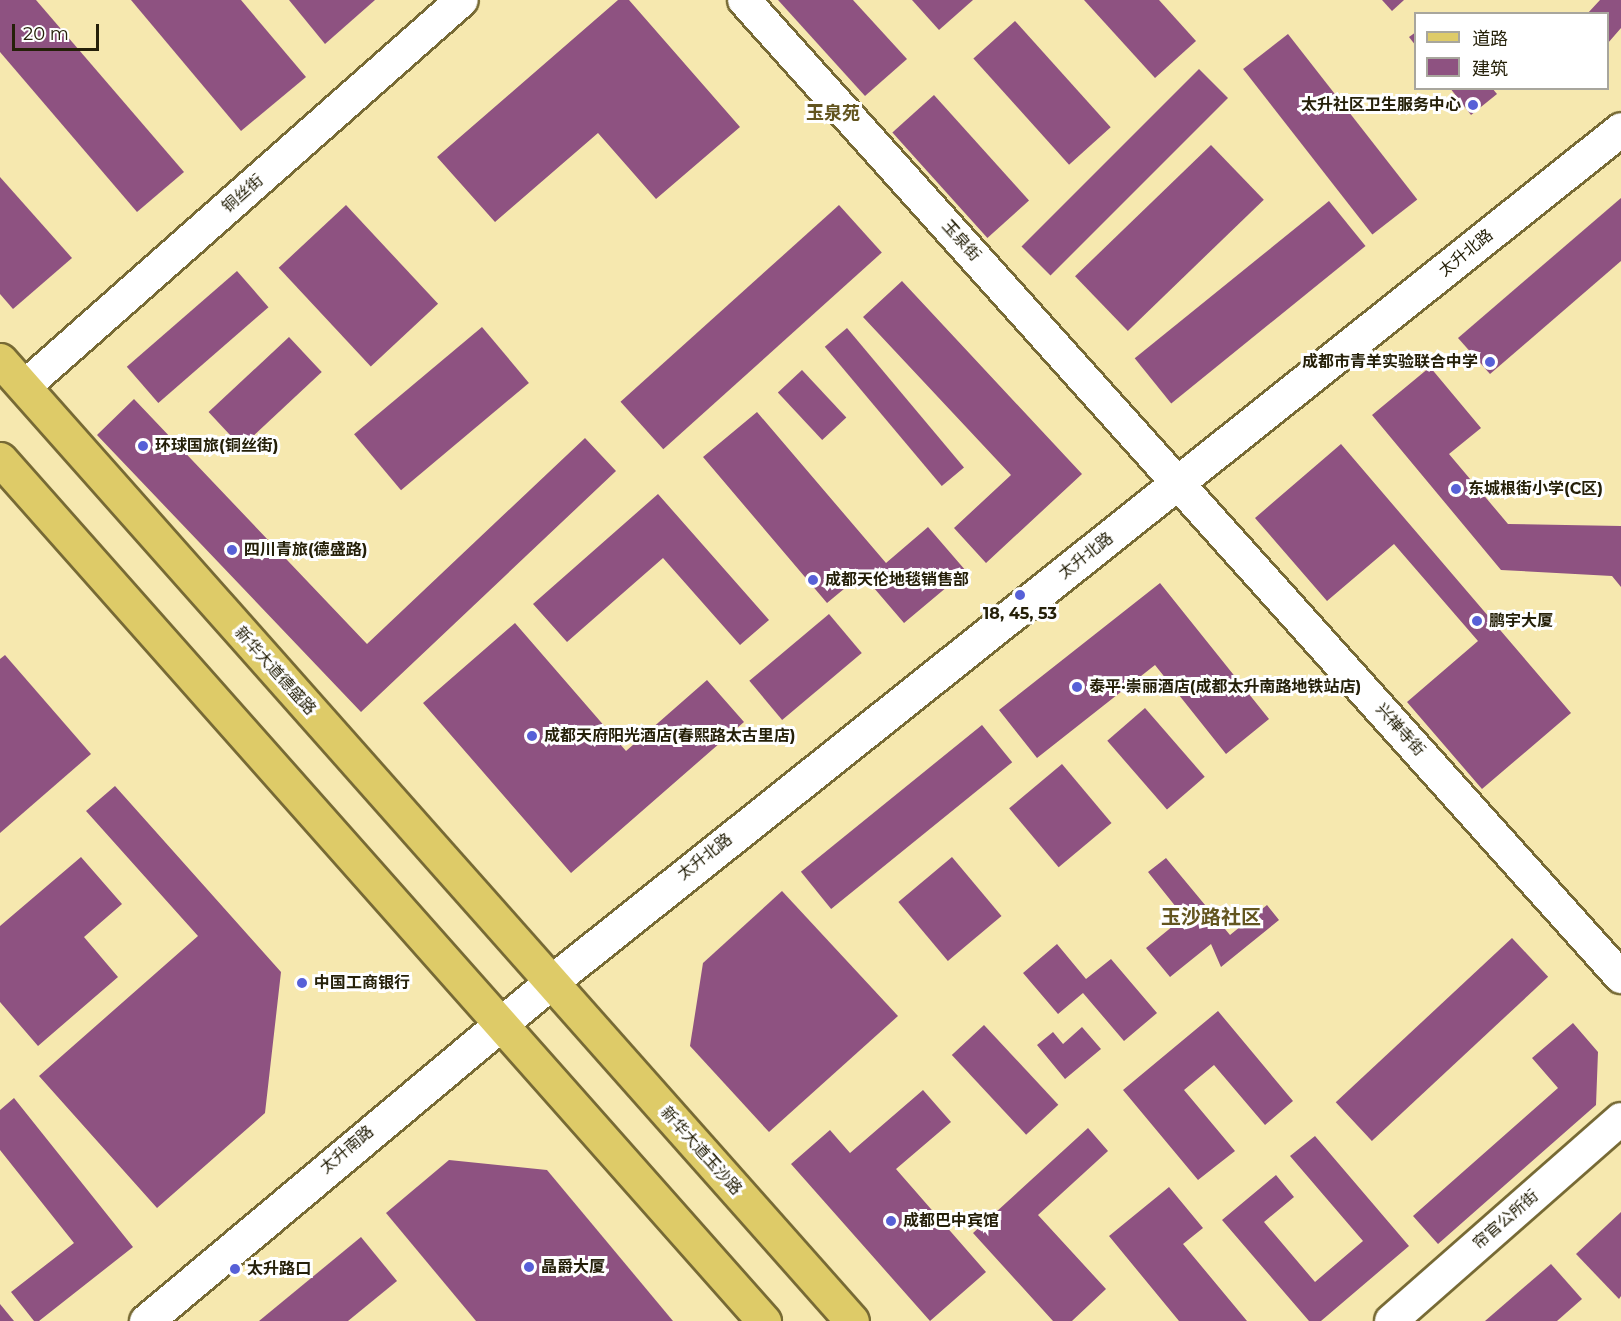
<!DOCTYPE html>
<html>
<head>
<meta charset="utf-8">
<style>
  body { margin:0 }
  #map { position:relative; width:1621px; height:1321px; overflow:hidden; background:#f6e8af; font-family:Montserrat,"Noto Sans SC",sans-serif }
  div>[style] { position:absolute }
  .building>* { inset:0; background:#8e5281; transform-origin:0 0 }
  .roads { filter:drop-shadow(2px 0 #776a35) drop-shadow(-2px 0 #776a35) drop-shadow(0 2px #776a35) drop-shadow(0 -2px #776a35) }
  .street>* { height:32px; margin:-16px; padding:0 16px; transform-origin:16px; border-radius:16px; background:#fff }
  .secondary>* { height:33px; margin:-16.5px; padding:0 16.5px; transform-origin:16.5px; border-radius:16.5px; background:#fff }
  .primary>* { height:33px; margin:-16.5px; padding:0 16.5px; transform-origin:16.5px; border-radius:16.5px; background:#decb68 }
  .dots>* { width:16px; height:16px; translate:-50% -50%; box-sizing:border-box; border:3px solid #fff; border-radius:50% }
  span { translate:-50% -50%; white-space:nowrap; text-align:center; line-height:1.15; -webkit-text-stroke:6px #fff; paint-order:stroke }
  .poi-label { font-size:16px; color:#252009; font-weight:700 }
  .right { translate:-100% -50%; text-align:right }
  .left { translate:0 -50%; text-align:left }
  .street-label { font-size:16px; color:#252009 }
  .neighbourhood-label { font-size:18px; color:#63551f; font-weight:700 }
  .quarter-label { font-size:20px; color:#63551f; font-weight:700 }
  .legend { position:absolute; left:1414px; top:12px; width:195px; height:78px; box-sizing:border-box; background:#fff; border:2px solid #a8a69d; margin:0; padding:8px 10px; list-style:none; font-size:18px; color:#252009 }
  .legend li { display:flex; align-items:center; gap:12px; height:30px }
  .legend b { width:30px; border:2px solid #a8a69d }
  .scale { position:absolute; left:12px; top:24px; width:87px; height:27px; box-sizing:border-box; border:3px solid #252009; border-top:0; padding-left:8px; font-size:18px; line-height:21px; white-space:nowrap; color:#252009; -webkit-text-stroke:4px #fff; paint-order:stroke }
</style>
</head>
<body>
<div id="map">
  <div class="building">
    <i style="clip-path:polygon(0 0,36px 0,184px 172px,137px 212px,0 52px)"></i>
    <i style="clip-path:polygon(131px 0,241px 0,306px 77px,241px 131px)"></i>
    <i style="clip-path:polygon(289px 0,375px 0,325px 44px)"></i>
    <i style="clip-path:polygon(618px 0,629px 0,740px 127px,656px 199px,598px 133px,495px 222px,437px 157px)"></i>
    <i style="clip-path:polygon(778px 0,853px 0,907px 59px,865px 96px)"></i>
    <i style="clip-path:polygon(912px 0,973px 0,939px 30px)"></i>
    <i style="clip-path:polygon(1084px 0,1159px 0,1196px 41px,1155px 78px)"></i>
    <i style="clip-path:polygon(1382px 0,1404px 0,1392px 11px)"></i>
    <i style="clip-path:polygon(1600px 0,1621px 0,1621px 28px,1608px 43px,1608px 14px,1587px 14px)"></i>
    <i style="left:1015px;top:21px;width:143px;height:56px;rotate:48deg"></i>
    <i style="clip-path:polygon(1416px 32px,1416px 46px,1409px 37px)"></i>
    <i style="left:1288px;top:34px;width:210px;height:57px;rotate:52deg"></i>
    <i style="left:1199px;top:69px;width:41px;height:251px;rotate:45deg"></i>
    <i style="clip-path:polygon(1450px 88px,1492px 88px,1497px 94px,1471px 115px)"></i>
    <i style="left:934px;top:95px;width:142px;height:56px;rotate:48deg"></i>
    <i style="left:1211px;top:145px;width:76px;height:189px;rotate:46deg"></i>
    <i style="clip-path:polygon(0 177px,72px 258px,13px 309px,0 294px)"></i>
    <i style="clip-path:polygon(1621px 198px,1621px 261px,1490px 374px,1458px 338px)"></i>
    <i style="left:1329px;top:201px;width:58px;height:250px;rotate:51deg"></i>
    <i style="left:346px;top:205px;width:135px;height:92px;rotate:47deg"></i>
    <i style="left:839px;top:205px;width:64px;height:294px;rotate:48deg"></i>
    <i style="left:237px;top:271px;width:48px;height:146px;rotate:49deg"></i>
    <i style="clip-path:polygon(902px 281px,1082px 474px,986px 563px,954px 528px,1011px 475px,863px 317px)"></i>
    <i style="left:482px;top:327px;width:73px;height:167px;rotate:50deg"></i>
    <i style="left:847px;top:328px;width:182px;height:29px;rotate:50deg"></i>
    <i style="left:289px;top:337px;width:48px;height:110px;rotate:47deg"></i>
    <i style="clip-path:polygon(1430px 367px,1481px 428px,1449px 454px,1508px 524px,1621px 526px,1621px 587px,1612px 576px,1501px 570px,1372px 415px)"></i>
    <i style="left:802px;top:370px;width:65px;height:33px;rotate:47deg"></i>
    <i style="clip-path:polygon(134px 399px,367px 644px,585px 438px,616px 471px,361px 712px,97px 435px)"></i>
    <i style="clip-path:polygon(757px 412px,886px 563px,928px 527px,966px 571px,904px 623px,862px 574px,827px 603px,703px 457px)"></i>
    <i style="clip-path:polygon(1341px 444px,1571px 713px,1482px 789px,1407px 702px,1478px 641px,1394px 544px,1327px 601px,1255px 518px)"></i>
    <i style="clip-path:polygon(658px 494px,769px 620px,740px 645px,663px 558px,567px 642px,533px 604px)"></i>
    <i style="clip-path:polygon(1160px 583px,1269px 719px,1226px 754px,1155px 665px,1037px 758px,999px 710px)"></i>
    <i style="left:829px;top:614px;width:51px;height:104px;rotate:50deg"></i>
    <i style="clip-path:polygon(515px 623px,626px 751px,707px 680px,744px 722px,571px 873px,423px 703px)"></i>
    <i style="clip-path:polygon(5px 655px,91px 754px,0 833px,0 659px)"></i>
    <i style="left:1145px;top:708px;width:91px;height:50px;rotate:49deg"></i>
    <i style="left:982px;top:725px;width:48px;height:233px;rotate:51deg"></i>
    <i style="left:1062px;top:764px;width:77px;height:69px;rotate:50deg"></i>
    <i style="clip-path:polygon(115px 786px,281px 972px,265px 1113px,157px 1208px,39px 1076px,198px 936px,86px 811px)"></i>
    <i style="clip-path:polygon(81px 857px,122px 904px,84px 937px,118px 977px,38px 1046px,0 1002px,0 926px)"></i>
    <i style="left:952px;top:857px;width:77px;height:70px;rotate:50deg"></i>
    <i style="clip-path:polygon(1166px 858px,1230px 935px,1267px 905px,1279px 920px,1221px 967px,1211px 944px,1170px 977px,1146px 948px,1184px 917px,1148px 872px)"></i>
    <i style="clip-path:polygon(782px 891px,898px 1016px,769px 1132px,690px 1046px,703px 963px)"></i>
    <i style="left:1512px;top:938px;width:53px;height:241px;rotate:47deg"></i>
    <i style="clip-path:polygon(1057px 944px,1086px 979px,1111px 959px,1157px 1013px,1124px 1041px,1083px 993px,1058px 1014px,1023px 973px)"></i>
    <i style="clip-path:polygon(1218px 1011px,1293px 1101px,1265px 1125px,1214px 1065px,1184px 1090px,1235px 1151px,1198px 1180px,1123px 1090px)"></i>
    <i style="clip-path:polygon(1573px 1023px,1598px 1052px,1596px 1105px,1438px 1244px,1413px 1216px,1558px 1088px,1532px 1058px)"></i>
    <i style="left:984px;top:1025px;width:109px;height:44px;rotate:47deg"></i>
    <i style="clip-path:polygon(1082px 1027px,1101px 1049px,1065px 1079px,1037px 1045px,1053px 1032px,1063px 1044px)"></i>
    <i style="clip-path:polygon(923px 1090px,951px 1122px,896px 1169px,986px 1272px,930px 1321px,791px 1164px,830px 1130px,850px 1153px)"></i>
    <i style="clip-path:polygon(14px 1098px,133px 1247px,39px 1321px,34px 1321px,11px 1292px,74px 1243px,0 1150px,0 1110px)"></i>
    <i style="clip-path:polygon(1088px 1128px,1108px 1151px,1038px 1215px,1106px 1289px,1072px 1321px,1053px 1321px,973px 1233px)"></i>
    <i style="clip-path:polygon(1315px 1136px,1409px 1246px,1321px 1321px,1309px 1321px,1222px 1220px,1276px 1175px,1294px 1197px,1264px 1222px,1315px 1282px,1363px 1241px,1290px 1156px)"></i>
    <i style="clip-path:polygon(449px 1160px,547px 1170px,673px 1321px,476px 1321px,386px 1213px)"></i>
    <i style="clip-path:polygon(1169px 1187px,1203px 1228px,1183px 1244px,1247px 1321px,1179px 1321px,1109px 1236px)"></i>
    <i style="clip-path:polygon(1621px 1212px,1621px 1296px,1619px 1299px,1576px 1254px)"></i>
    <i style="clip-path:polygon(361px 1237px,397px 1281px,348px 1321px,259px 1321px)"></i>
    <i style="clip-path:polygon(1551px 1264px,1582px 1299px,1557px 1321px,1485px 1321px)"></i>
    <i style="clip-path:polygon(0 1304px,14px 1321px,0 1321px)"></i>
  </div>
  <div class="roads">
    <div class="street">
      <i style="left:744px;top:0;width:1313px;rotate:48.09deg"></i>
      <i style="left:24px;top:387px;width:584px;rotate:-41.46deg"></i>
      <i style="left:1391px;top:1321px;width:306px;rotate:-41.3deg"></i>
    </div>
    <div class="secondary">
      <i style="left:146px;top:1321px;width:528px;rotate:-39.93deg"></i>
      <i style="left:551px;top:982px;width:1368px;rotate:-38.56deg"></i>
    </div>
    <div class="primary">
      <i style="left:0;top:360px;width:1284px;rotate:48.44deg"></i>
      <i style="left:0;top:459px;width:1152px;rotate:48.45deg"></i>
    </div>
  </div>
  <div class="dots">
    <i style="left:1473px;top:105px;background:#5760d7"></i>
    <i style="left:1490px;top:362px;background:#5760d7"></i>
    <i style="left:143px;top:446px;background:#5760d7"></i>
    <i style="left:1456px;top:489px;background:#5760d7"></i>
    <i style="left:232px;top:550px;background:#5760d7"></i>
    <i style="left:813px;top:580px;background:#5760d7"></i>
    <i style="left:1020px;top:595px;background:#5760d7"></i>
    <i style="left:1477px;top:621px;background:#5760d7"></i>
    <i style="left:1077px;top:687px;background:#5760d7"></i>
    <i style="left:532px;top:736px;background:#5760d7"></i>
    <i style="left:302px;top:983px;background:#5760d7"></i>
    <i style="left:891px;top:1221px;background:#5760d7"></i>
    <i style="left:529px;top:1267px;background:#5760d7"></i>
    <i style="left:235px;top:1269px;background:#5760d7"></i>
  </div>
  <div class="poi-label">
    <span class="right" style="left:1461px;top:105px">太升社区卫生服务中心</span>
    <span class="right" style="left:1478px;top:362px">成都市青羊实验联合中学</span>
    <span class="left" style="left:155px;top:446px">环球国旅(铜丝街)</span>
    <span class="left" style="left:1468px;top:489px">东城根街小学(C区)</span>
    <span class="left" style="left:244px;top:550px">四川青旅(德盛路)</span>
    <span class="left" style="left:825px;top:580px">成都天伦地毯销售部</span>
    <span style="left:1020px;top:614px">18, 45, 53</span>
    <span class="left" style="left:1489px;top:621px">鹏宇大厦</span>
    <span class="left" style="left:1089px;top:687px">泰平·崇丽酒店(成都太升南路地铁站店)</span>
    <span class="left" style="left:544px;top:736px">成都天府阳光酒店(春熙路太古里店)</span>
    <span class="left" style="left:314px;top:983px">中国工商银行</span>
    <span class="left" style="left:903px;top:1221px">成都巴中宾馆</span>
    <span class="left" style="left:541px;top:1267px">晶爵大厦</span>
    <span class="left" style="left:247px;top:1269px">太升路口</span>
  </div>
  <div class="street-label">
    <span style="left:243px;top:194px;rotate:-41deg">铜丝街</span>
    <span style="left:961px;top:241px;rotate:48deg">玉泉街</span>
    <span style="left:1466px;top:253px;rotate:-39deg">太升北路</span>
    <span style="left:1086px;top:556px;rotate:-38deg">太升北路</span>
    <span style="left:275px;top:671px;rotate:48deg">新华大道德盛路</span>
    <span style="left:1400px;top:730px;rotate:48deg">兴禅寺街</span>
    <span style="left:705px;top:857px;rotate:-38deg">太升北路</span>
    <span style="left:347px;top:1150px;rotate:-40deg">太升南路</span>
    <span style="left:701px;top:1151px;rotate:48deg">新华大道玉沙路</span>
    <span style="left:1506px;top:1220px;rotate:-41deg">帘官公所街</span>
  </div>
  <div class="neighbourhood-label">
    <span style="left:833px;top:113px">玉泉苑</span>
  </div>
  <div class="quarter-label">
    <span style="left:1211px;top:917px">玉沙路社区</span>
  </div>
  <ul class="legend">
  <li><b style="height:8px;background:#decb68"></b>道路</li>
  <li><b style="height:16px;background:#8e5281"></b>建筑</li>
  </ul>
  <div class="scale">20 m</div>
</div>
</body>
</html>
